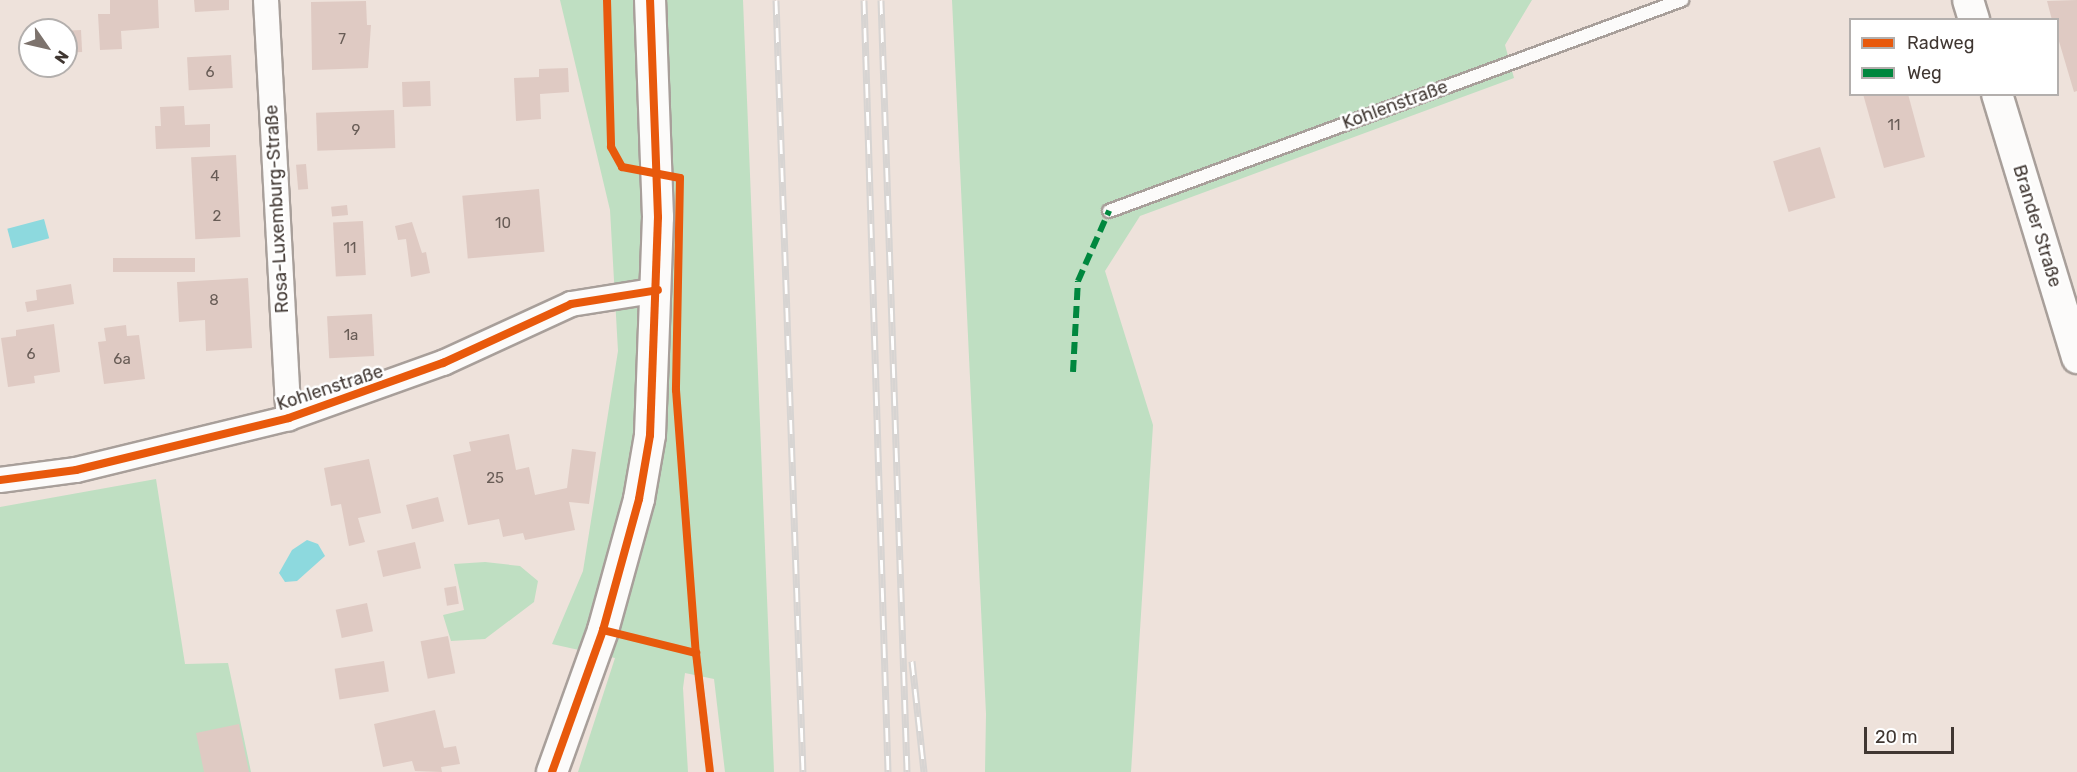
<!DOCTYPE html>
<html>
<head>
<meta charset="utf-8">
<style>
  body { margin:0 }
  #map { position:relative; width:2077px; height:772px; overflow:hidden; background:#eee2db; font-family:Rubik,sans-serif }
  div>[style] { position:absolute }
  .green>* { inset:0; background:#bfdfc2 }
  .water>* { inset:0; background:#8dd9de; transform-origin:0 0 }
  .building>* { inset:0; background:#dfcac3; transform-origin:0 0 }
  .roads { filter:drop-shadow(2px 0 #a89f9a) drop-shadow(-2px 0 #a89f9a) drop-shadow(0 2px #a89f9a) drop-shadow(0 -2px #a89f9a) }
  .service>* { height:12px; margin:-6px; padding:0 6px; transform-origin:6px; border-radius:6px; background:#fcfbfa }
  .minor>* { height:24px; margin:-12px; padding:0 12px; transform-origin:12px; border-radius:12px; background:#fcfbfa }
  .tertiary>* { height:30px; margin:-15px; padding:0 15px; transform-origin:15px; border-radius:15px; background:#fcfbfa }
  .rail>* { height:7px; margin-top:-3.5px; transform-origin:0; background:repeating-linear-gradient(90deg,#fff 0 14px,#d7d4d2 0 28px); box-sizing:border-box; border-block:2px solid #d7d4d2 }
  .quiet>* { height:6px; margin-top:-3px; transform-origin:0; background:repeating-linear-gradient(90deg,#00873e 0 12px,transparent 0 18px) }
  .cycleway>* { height:8px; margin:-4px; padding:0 4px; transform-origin:4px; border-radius:4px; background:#e8590c }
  span { translate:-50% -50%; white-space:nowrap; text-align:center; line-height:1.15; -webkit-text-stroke:5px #fff; paint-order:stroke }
  .number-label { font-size:15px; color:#685c56 }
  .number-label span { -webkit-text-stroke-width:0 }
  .street-label { font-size:18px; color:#403732 }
  .legend { position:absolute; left:1849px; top:18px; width:210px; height:78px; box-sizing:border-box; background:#fff; border:2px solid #b3afad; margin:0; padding:8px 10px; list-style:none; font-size:18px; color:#403732 }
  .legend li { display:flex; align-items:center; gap:12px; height:30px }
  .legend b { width:30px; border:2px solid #b3afad }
  .north { position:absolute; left:18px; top:18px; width:60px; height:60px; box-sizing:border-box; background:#fff; border:2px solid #b3afad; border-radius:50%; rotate:124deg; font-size:16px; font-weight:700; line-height:24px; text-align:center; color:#403732 }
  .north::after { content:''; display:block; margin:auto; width:21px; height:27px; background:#7d736d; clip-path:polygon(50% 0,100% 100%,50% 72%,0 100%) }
  .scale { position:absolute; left:1864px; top:727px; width:90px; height:27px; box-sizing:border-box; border:3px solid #403732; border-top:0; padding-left:8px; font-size:18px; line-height:21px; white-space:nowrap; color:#403732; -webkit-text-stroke:4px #fff; paint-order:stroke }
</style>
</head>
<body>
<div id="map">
  <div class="green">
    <i style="clip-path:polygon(560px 0,743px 0,774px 772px,725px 772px,714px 679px,685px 673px,683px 688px,688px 772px,578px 772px,615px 658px,552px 644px,583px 571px,618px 351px,610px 210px)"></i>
    <i style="clip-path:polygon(952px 0,1532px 0,1505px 45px,1514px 78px,1140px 216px,1105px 271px,1153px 425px,1131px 772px,985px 772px,986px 714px)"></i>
    <i style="clip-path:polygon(156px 479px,185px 664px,228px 663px,251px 772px,0 772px,0 507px)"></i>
    <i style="clip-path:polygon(485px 562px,520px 566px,538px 581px,534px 602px,485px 639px,451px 641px,443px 615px,464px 610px,454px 564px)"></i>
  </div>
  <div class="water">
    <i style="left:44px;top:219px;width:20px;height:38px;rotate:75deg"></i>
    <i style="clip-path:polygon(307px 540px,318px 544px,325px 556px,297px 581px,285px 582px,279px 573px,292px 550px)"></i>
  </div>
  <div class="building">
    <i style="clip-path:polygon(110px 0,158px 0,159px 28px,121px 31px,122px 49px,100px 50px,98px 14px,110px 14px)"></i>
    <i style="clip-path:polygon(194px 0,229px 0,229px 10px,195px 12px)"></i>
    <i style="clip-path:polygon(2077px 0,2077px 91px,2074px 92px,2058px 38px,2058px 20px,2052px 20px,2047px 1px)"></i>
    <i style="clip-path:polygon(366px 1px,367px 25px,371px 25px,368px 68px,312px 70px,311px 2px)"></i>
    <i style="left:81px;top:30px;width:22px;height:15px;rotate:87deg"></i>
    <i style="left:231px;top:55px;width:33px;height:44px;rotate:87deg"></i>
    <i style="clip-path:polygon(568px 68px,569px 92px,540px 94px,541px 119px,516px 121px,514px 78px,539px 77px,539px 69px)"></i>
    <i style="left:430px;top:81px;width:25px;height:28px;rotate:88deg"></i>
    <i style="clip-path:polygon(1863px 94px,1908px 94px,1925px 157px,1884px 168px)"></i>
    <i style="clip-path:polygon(184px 106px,185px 125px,210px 124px,210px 147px,156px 149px,155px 126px,161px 126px,160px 107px)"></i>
    <i style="left:394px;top:110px;width:38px;height:78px;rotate:88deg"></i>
    <i style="left:1820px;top:147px;width:53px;height:49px;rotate:73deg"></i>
    <i style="left:236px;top:155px;width:82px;height:45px;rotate:87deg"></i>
    <i style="left:306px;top:164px;width:25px;height:10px;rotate:85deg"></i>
    <i style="left:539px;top:189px;width:63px;height:77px;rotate:85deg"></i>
    <i style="left:347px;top:205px;width:10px;height:16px;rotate:84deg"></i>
    <i style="left:363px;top:221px;width:54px;height:30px;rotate:87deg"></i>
    <i style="clip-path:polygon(412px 222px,422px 253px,426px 252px,430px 273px,411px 277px,406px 239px,398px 240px,395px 226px)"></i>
    <i style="left:195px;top:258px;width:14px;height:82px;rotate:90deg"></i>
    <i style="clip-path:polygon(248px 278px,252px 348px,206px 351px,205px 320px,179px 322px,177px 282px)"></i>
    <i style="clip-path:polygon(71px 284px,74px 304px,27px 312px,25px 302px,37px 300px,36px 290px)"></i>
    <i style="left:372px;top:314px;width:42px;height:45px;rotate:87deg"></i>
    <i style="clip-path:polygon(54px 324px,60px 372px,34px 376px,35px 383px,8px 387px,1px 338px,16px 336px,16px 330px)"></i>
    <i style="clip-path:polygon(126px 325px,127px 336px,139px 335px,145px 379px,104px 384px,98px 342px,106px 341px,104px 328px)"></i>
    <i style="clip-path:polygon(509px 434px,516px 470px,529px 467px,535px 495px,567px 488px,572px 449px,596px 452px,589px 504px,569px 502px,575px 530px,525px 540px,523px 533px,503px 537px,499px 519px,468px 525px,453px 455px,471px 451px,469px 442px)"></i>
    <i style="clip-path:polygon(369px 459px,381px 513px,358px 518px,365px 542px,349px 546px,341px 504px,331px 506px,324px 468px)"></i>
    <i style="left:438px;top:497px;width:25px;height:33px;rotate:76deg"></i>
    <i style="left:415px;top:542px;width:27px;height:39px;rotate:77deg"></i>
    <i style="left:456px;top:586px;width:18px;height:12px;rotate:81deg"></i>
    <i style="left:367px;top:603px;width:29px;height:32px;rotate:78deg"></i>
    <i style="left:448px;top:636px;width:38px;height:28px;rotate:79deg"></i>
    <i style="left:384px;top:661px;width:31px;height:50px;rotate:81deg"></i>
    <i style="clip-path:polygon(435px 710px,444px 748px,456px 746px,460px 764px,441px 767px,442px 772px,415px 771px,412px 761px,383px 767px,374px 724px)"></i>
    <i style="clip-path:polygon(239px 724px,249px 772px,204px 772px,196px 733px)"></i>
  </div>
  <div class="roads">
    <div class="service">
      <i style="left:1109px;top:211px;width:611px;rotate:-20.22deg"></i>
    </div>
    <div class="minor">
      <i style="left:266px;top:0;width:419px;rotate:86.9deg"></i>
      <i style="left:0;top:480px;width:77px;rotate:-7.5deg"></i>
      <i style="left:76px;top:470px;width:219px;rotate:-13.7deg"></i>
      <i style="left:289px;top:418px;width:164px;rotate:-19.7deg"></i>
      <i style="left:443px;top:363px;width:141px;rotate:-24.7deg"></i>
      <i style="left:571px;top:304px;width:88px;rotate:-9.1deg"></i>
    </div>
    <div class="tertiary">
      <i style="left:1968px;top:0;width:21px;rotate:73deg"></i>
      <i style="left:1997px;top:94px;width:276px;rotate:73.1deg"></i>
      <i style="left:552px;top:772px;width:151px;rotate:-70.2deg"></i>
      <i style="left:603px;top:630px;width:136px;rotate:-74.6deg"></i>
      <i style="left:639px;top:499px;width:65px;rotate:-80.2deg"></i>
      <i style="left:650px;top:435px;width:218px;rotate:-87.9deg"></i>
      <i style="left:658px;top:217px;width:217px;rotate:-92.1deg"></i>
    </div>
  </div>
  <div class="rail">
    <i style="left:776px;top:0;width:772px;rotate:88deg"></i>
    <i style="left:864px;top:0;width:772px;rotate:88.22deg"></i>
    <i style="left:881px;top:0;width:772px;rotate:88.07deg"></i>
    <i style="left:912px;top:661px;width:112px;rotate:83.8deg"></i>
  </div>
  <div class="quiet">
    <i style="left:1073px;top:372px;width:91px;rotate:-86.9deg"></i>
    <i style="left:1078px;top:281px;width:77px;rotate:-66.1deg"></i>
  </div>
  <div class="cycleway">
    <i style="left:607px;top:0;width:147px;rotate:88.4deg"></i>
    <i style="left:611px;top:147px;width:23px;rotate:61deg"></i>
    <i style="left:622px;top:167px;width:59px;rotate:10.7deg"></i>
    <i style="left:680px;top:178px;width:212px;rotate:91.1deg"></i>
    <i style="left:676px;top:390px;width:264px;rotate:85.7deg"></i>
    <i style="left:0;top:480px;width:77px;rotate:-7.5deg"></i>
    <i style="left:76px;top:470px;width:219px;rotate:-13.7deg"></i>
    <i style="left:289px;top:418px;width:164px;rotate:-19.7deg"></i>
    <i style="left:443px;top:363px;width:141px;rotate:-24.7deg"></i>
    <i style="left:571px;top:304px;width:88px;rotate:-9.1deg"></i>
    <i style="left:603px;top:630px;width:96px;rotate:13.9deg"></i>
    <i style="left:696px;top:653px;width:120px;rotate:83.3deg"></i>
    <i style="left:552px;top:772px;width:151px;rotate:-70.2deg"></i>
    <i style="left:603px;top:630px;width:136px;rotate:-74.6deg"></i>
    <i style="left:639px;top:499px;width:65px;rotate:-80.2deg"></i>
    <i style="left:650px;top:435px;width:218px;rotate:-87.9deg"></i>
    <i style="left:658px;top:217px;width:217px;rotate:-92.1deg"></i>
  </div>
  <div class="number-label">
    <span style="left:342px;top:40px">7</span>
    <span style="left:210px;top:73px">6</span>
    <span style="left:1894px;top:126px">11</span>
    <span style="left:356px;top:131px">9</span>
    <span style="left:215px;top:177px">4</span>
    <span style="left:217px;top:217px">2</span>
    <span style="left:503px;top:224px">10</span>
    <span style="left:350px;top:249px">11</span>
    <span style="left:214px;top:301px">8</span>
    <span style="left:351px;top:336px">1a</span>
    <span style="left:31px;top:355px">6</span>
    <span style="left:122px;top:360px">6a</span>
    <span style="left:495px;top:479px">25</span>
  </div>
  <div class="street-label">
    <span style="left:1395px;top:105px;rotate:-20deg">Kohlenstraße</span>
    <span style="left:277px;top:209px;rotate:-93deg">Rosa-Luxemburg-Straße</span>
    <span style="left:2037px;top:226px;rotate:73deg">Brander Straße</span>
    <span style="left:330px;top:388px;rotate:-18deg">Kohlenstraße</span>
  </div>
  <ul class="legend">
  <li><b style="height:8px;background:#e8590c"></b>Radweg</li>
  <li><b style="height:8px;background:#00873e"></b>Weg</li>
  </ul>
  <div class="north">N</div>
  <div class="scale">20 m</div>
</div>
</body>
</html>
